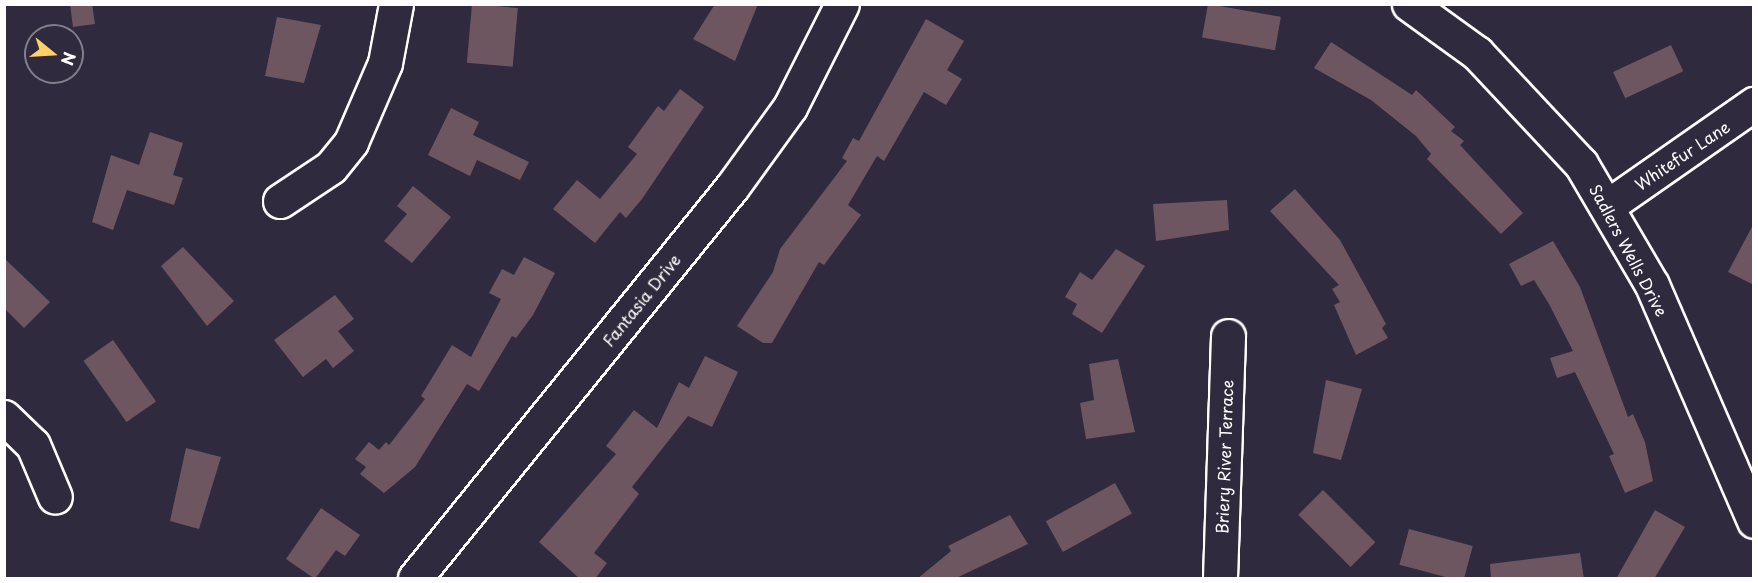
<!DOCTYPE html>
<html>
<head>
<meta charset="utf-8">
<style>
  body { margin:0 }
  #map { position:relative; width:1758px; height:583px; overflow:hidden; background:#2f2a3d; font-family:"Playpen Sans",sans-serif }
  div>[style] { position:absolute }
  .building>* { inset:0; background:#6e5660; transform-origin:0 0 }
  .roads { filter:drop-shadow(2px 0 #fff) drop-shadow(-2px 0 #fff) drop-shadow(0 2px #fff) drop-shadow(0 -2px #fff) }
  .minor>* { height:33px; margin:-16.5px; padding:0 16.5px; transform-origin:16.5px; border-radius:16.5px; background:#2f2a3d }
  span { translate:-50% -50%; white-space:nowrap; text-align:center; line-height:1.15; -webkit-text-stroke:6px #2f2a3d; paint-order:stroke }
  .street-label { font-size:16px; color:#fff }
  .frame { position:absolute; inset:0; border:6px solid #fff; pointer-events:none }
  .north { position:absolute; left:24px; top:24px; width:60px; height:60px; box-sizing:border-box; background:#2f2a3d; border:2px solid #827f8b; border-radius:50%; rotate:108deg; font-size:16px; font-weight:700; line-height:24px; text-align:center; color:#fff }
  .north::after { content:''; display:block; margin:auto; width:21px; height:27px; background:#ffd166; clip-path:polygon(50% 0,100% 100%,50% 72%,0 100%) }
</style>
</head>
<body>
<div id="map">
  <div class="building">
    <i style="clip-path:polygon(70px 4px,92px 4px,95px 24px,73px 27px)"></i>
    <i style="left:472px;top:4px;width:46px;height:59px;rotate:5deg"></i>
    <i style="clip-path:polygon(715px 4px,758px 4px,735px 61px,693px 39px)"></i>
    <i style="left:1208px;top:4px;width:74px;height:34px;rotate:10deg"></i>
    <i style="clip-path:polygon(277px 17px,321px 25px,304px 83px,265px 76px)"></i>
    <i style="clip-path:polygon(926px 19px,964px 41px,947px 70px,962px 79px,946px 105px,924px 92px,884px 161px,877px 156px,848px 205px,861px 215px,824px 265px,819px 262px,772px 343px,763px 343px,737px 326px,773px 272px,780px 249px,847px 161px,842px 158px,853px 138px,859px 141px)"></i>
    <i style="clip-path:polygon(1331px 42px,1412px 95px,1416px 90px,1455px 127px,1451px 131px,1464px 141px,1460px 145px,1523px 213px,1501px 234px,1427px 159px,1431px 154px,1416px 136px,1371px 100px,1314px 68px)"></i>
    <i style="left:1671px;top:45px;width:29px;height:64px;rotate:65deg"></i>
    <i style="clip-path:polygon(680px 89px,704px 107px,642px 199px,626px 218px,620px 212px,595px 243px,553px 209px,577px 180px,600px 199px,637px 154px,628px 147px,658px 106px,664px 111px)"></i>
    <i style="clip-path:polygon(451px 108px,479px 122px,473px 135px,529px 162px,520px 180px,477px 160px,470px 176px,428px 155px)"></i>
    <i style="clip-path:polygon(150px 132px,183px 143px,173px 175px,183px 178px,174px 205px,127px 190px,113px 230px,92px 222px,111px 155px,139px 165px)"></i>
    <i style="clip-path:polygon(413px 186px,451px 217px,412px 263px,384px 241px,407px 214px,397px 206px)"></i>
    <i style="clip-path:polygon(1295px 189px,1340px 240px,1386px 324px,1382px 328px,1388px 338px,1356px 355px,1334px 305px,1340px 302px,1332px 289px,1339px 285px,1270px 211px)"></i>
    <i style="clip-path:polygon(1227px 200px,1229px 230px,1156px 241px,1153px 204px)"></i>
    <i style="clip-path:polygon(1754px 223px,1754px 285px,1728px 272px)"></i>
    <i style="clip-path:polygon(1553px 241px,1580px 287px,1628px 417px,1633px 414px,1645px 442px,1653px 481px,1625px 493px,1609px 456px,1614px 454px,1575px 372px,1557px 378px,1550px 358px,1573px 351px,1549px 304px,1534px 280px,1521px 286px,1509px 264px)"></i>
    <i style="clip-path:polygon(183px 247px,234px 301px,207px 326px,161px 266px)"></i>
    <i style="clip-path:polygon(1116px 249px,1145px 266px,1102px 333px,1072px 314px,1077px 304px,1065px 297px,1080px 272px,1092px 280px)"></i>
    <i style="clip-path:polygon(524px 257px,555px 273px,533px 315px,516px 338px,512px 336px,479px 391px,467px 384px,415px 467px,384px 493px,360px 474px,366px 467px,355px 459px,369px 442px,379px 450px,386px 442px,389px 445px,425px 399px,421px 396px,452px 345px,471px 357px,501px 299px,489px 293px,502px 269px,514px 275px)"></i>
    <i style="clip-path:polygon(4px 258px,50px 302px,24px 328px,4px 308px)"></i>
    <i style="clip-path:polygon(335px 295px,354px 319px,338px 331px,354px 351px,333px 368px,326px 359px,303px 377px,274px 340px)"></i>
    <i style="left:113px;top:340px;width:75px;height:36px;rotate:55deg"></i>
    <i style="clip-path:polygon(705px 356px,738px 372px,712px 427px,688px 416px,632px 487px,639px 494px,594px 553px,607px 563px,595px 579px,580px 579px,539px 542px,616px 454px,606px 446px,634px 410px,657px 428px,679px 382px,689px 388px)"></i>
    <i style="clip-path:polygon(1118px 359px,1135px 432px,1086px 439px,1080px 403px,1094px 400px,1089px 364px)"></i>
    <i style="clip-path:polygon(1326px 380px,1362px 389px,1341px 460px,1313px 453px)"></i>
    <i style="clip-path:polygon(186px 448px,221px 457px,199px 529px,170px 521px)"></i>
    <i style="left:1115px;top:483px;width:35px;height:79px;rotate:61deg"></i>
    <i style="left:1323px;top:490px;width:74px;height:35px;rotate:45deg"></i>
    <i style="clip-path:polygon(321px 508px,360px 535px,345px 556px,336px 550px,315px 579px,286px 559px)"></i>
    <i style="clip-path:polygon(1655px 510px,1685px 527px,1654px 579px,1616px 579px)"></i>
    <i style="clip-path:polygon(1010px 515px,1028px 544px,954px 579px,917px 579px,951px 551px,948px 546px)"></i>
    <i style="left:1409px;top:529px;width:66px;height:37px;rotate:15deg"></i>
    <i style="clip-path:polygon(1580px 553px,1584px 579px,1491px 579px,1490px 564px)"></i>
  </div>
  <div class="roads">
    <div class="minor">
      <i style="left:1409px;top:4px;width:84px;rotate:35.8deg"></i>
      <i style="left:1477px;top:53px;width:152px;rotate:46.9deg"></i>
      <i style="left:1581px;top:164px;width:140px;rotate:59.6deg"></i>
      <i style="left:1652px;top:285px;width:257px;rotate:66.6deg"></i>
      <i style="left:280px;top:201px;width:61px;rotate:-33.7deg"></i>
      <i style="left:331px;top:167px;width:32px;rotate:-51deg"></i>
      <i style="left:351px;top:142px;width:86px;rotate:-66.7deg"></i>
      <i style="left:385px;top:63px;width:60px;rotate:-79.4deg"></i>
      <i style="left:1609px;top:205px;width:177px;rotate:-34.9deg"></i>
      <i style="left:4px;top:417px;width:40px;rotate:44deg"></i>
      <i style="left:33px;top:445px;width:56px;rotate:67.1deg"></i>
      <i style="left:415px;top:578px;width:503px;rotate:-50.97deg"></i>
      <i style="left:732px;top:187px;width:99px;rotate:-54.1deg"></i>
      <i style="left:790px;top:107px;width:115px;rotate:-63.2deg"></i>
      <i style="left:1220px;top:578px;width:242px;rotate:-88.1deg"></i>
    </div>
  </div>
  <div class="street-label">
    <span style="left:1682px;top:155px;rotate:-34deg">Whitefur Lane</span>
    <span style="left:1629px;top:250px;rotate:62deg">Sadlers Wells Drive</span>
    <span style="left:641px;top:300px;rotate:-51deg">Fantasia Drive</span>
    <span style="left:1224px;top:457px;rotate:-88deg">Briery River Terrace</span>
  </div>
  <div class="frame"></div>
  <div class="north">N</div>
</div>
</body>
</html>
